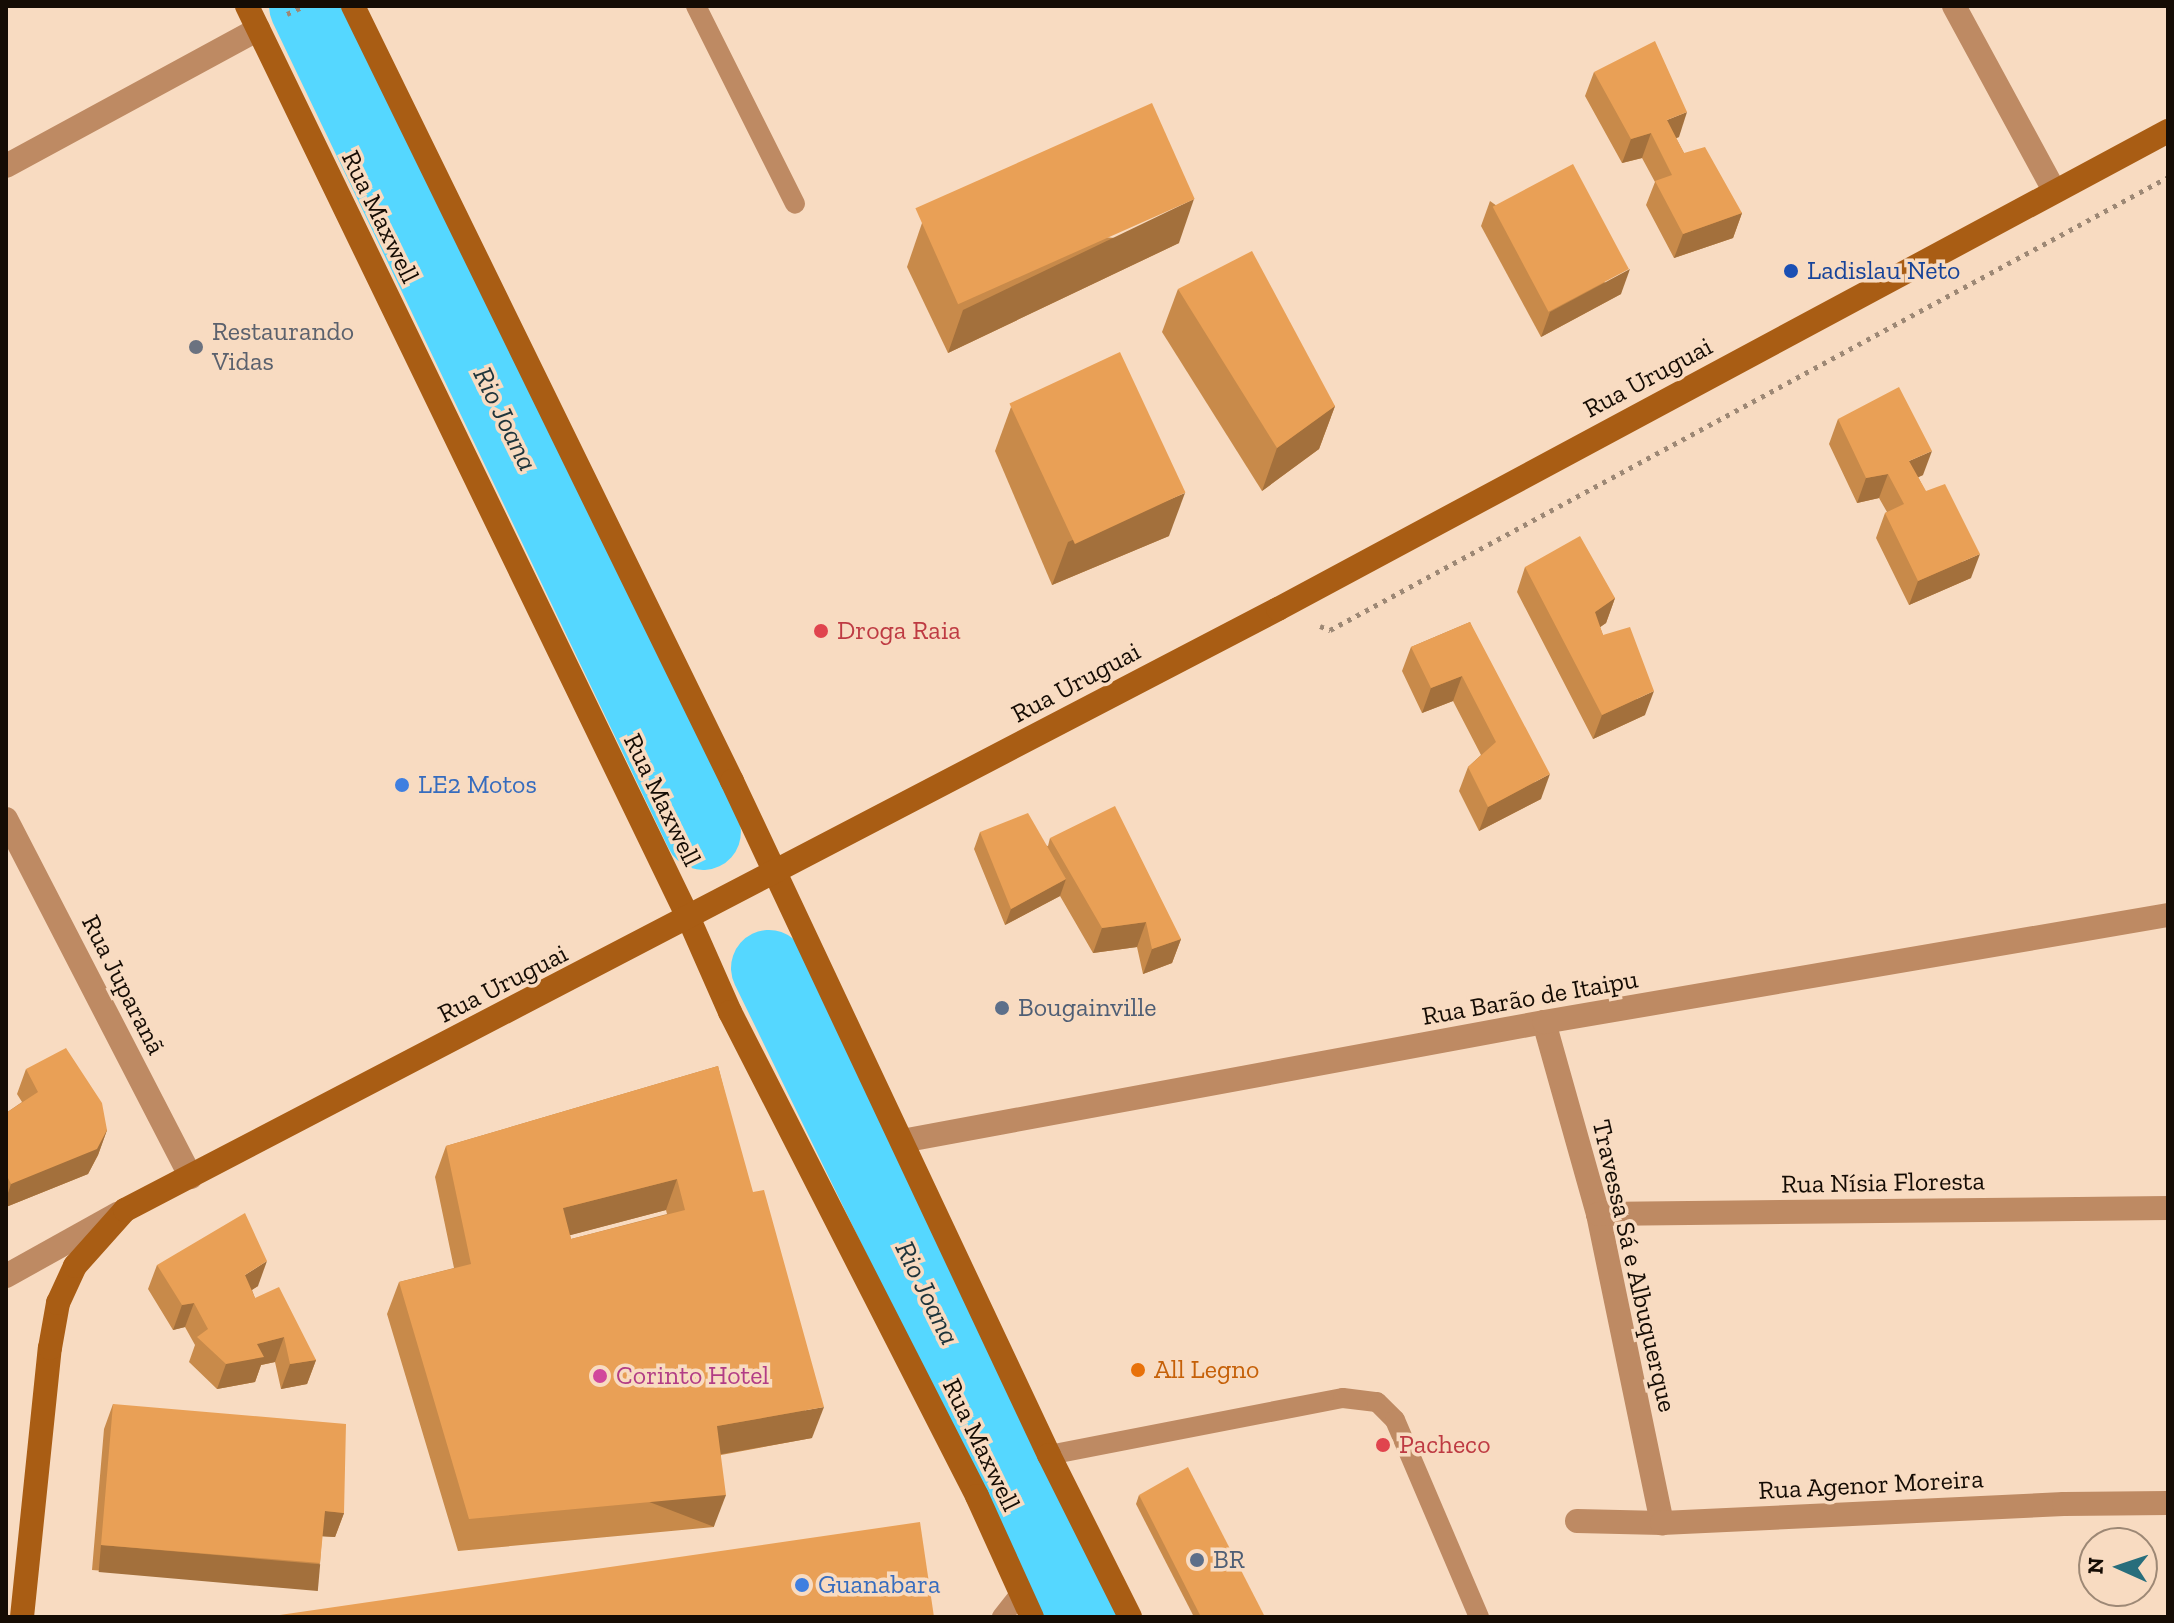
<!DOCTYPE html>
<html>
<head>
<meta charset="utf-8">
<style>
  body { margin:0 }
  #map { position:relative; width:2174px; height:1623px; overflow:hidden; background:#f8dbc1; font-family:"Zilla Slab",serif }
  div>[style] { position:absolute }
  .river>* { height:76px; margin:-38px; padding:0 38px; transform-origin:38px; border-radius:38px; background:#55d7ff }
  .path>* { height:5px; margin-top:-2.5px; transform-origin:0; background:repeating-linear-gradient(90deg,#9d8875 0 4px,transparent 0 10px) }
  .lane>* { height:20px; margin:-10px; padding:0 10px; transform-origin:10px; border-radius:10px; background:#be8a63 }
  .street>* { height:24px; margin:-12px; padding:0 12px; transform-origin:12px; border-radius:12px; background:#be8a63 }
  .secondary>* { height:24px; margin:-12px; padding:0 12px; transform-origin:12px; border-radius:12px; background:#a95d14 }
  .wall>* { inset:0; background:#c88a4a }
  .shaded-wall>* { inset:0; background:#a3703c; transform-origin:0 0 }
  .building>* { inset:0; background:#e9a056; transform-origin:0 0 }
  .dots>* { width:22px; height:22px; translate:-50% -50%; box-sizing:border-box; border:4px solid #f8dbc1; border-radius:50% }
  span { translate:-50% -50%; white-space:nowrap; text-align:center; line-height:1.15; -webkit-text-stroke:7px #f8dbc1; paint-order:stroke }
  .street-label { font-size:26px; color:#150c04 }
  .transit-label { font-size:26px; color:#164399 }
  .left { translate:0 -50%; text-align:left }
  .worship-label { font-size:26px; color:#5b616d }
  .health-label { font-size:26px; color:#be3a42 }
  .shop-label { font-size:26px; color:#366cbe }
  .service-label { font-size:26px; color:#4e5e75 }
  .food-label { font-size:26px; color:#c56008 }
  .hotel-label { font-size:26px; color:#b23c85 }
  .water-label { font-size:28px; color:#1e343b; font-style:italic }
  .frame { position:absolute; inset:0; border:8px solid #150c04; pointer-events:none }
  .north { position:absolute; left:2078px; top:1527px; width:80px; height:80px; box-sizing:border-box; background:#f8dbc1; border:2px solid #9d8875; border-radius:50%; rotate:273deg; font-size:22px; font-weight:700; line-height:32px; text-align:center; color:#150c04 }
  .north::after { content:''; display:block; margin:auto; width:28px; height:36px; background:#286e7c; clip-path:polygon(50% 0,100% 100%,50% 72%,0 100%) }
</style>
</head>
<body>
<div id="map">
  <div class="river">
    <i style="left:307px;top:6px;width:916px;rotate:64.39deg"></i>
    <i style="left:769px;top:968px;width:722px;rotate:63.97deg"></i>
  </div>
  <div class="path">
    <i style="left:287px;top:14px;width:19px;rotate:-25deg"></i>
    <i style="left:1320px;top:626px;width:11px;rotate:22deg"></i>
    <i style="left:1330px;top:630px;width:953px;rotate:-28.39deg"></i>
  </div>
  <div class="lane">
    <i style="left:696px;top:6px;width:221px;rotate:63.4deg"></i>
    <i style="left:1049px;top:1455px;width:299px;rotate:-11deg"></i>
    <i style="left:1343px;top:1398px;width:34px;rotate:7deg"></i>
    <i style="left:1377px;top:1402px;width:25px;rotate:45deg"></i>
    <i style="left:1395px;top:1420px;width:214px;rotate:66.9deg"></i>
    <i style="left:1002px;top:1617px;width:31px;rotate:-52deg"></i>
  </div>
  <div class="street">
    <i style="left:1954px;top:6px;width:209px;rotate:61.5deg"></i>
    <i style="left:6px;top:166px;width:287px;rotate:-28.5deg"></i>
    <i style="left:6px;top:819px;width:403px;rotate:62.7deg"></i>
    <i style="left:1544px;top:1022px;width:199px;rotate:74.3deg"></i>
    <i style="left:1598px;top:1214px;width:316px;rotate:78.3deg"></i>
    <i style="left:902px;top:1141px;width:653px;rotate:-10.5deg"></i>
    <i style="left:1544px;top:1022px;width:633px;rotate:-9.73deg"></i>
    <i style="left:1598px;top:1214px;width:570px;rotate:-0.6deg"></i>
    <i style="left:6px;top:1276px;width:129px;rotate:-29.1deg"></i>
    <i style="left:1577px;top:1521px;width:85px;rotate:1.3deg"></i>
    <i style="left:1662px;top:1523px;width:402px;rotate:-2.7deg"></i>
    <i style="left:2064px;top:1504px;width:104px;rotate:-0.6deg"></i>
  </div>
  <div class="secondary">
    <i style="left:247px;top:6px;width:1014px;rotate:64.17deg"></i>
    <i style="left:689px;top:919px;width:102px;rotate:66.2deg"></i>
    <i style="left:730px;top:1012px;width:543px;rotate:62.96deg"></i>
    <i style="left:977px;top:1496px;width:133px;rotate:65.6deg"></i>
    <i style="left:353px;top:6px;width:863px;rotate:63.94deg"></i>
    <i style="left:732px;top:781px;width:745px;rotate:64.81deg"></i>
    <i style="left:1049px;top:1455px;width:181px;rotate:63.4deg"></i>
    <i style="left:22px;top:1617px;width:270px;rotate:-84.1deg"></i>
    <i style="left:50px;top:1348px;width:46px;rotate:-79.9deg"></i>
    <i style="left:58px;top:1303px;width:41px;rotate:-65.3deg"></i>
    <i style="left:75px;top:1266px;width:75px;rotate:-48.2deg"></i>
    <i style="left:125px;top:1210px;width:1300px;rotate:-27.53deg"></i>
    <i style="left:1278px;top:609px;width:1010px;rotate:-28.24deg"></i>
  </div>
  <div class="wall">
    <i style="clip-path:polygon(1594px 72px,1679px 137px,1676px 138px,1684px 153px,1742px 213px,1733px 238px,1674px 258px,1646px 205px,1655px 182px,1642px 158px,1622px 163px,1585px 96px)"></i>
    <i style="clip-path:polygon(1490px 201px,1621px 294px,1541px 337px,1481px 226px)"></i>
    <i style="clip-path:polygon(922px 223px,1179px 243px,948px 353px,907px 267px)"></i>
    <i style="clip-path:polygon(1178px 289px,1335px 406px,1319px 449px,1262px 491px,1162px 332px)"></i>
    <i style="clip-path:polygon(1011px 407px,1169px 536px,1052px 585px,995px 451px)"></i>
    <i style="clip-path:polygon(1838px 419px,1923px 475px,1918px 477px,1971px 578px,1909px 605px,1876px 538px,1885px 513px,1887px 512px,1879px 498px,1857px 503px,1829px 444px)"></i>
    <i style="clip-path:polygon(1525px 567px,1615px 598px,1606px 623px,1600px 627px,1603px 635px,1645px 715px,1593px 739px,1517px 592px)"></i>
    <i style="clip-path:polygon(1470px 622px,1541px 799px,1479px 831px,1459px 791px,1468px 767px,1481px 755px,1453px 701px,1422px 713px,1402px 671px,1411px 647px)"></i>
    <i style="clip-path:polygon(980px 832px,1048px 846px,1050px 838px,1181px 939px,1172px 963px,1143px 974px,1137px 947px,1093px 953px,1060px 896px,1005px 925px,974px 849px)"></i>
    <i style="clip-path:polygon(evenodd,718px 1066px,812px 1438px,721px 1455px,714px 1527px,458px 1551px,387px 1314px,399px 1282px,454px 1268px,435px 1177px,446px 1146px,718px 1066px,666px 1210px,667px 1214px,571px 1239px,570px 1235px,666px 1210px)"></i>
    <i style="clip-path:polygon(26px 1069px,107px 1130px,98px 1155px,88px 1174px,6px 1207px,6px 1113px,22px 1102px,17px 1094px)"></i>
    <i style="clip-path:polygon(157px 1265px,258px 1286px,252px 1290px,255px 1298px,316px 1360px,307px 1384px,281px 1389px,275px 1362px,261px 1365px,255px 1382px,217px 1389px,189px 1362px,195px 1345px,185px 1327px,173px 1330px,148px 1289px)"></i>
    <i style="clip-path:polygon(113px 1404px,344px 1513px,335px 1537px,322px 1536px,320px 1563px,311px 1587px,92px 1570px,104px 1429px)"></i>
    <i style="clip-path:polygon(1139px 1495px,1265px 1617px,1194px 1617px,1136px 1504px)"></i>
  </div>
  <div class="shaded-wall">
    <i style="clip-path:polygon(1687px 112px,1679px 137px,1658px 145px,1667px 120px)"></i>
    <i style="clip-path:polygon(1651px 133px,1642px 158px,1622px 163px,1631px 139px)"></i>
    <i style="clip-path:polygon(1194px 199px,1179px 243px,948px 353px,963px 310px)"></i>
    <i style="clip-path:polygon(1742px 213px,1733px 238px,1674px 258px,1683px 234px)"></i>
    <i style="clip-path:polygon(1630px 269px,1621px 294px,1541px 337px,1550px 312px)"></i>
    <i style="clip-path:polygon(1335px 406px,1319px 449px,1262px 491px,1277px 448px)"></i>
    <i style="clip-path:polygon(1932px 451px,1923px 475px,1900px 486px,1909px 461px)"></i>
    <i style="clip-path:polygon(1888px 474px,1879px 498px,1857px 503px,1866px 478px)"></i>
    <i style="clip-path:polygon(1185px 493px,1169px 536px,1052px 585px,1068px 542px)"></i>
    <i style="clip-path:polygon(1980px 554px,1971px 578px,1909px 605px,1918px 581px)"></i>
    <i style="clip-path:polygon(1615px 598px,1606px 623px,1586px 637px,1595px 612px)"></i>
    <i style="clip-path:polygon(1462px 676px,1453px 701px,1422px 713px,1431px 688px)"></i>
    <i style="clip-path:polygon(1654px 691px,1645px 715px,1593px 739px,1602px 715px)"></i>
    <i style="clip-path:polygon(1550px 774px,1541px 799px,1479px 831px,1488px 807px)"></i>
    <i style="clip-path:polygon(1066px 879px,1060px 896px,1005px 925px,1011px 909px)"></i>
    <i style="clip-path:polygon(1146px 922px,1137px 947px,1093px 953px,1102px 928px)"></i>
    <i style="clip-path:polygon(1181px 939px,1172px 963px,1143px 974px,1152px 949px)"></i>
    <i style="clip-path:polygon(107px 1130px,98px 1155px,88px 1174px,6px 1207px,6px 1199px,11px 1184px)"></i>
    <i style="clip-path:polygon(677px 1179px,666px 1210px,552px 1240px,563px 1208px)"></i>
    <i style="clip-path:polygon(267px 1261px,258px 1286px,236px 1300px,245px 1275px)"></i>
    <i style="clip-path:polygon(194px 1303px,185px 1327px,173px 1330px,182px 1305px)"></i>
    <i style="clip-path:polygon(284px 1337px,275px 1362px,261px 1365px,255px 1382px,217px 1389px,226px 1364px,257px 1344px)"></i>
    <i style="clip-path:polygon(316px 1360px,307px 1384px,281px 1389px,290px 1364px)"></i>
    <i style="clip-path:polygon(824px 1407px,812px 1438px,705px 1457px,717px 1426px)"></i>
    <i style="left:726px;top:1495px;width:34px;height:258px;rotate:111deg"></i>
    <i style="clip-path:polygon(325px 1511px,344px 1513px,335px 1537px,316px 1536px)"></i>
    <i style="left:101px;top:1545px;width:220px;height:27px;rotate:5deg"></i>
  </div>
  <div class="building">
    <i style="clip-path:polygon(1655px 41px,1687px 112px,1667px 120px,1684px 153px,1705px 147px,1742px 213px,1683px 234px,1655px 181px,1672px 175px,1651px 133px,1631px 139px,1594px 72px)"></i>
    <i style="left:1152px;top:103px;width:105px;height:259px;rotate:66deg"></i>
    <i style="left:1573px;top:164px;width:119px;height:91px;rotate:62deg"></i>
    <i style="clip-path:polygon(1252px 251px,1335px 406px,1277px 448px,1178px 289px)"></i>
    <i style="left:1120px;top:352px;width:155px;height:122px;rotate:65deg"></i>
    <i style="clip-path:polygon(1899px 387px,1932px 451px,1909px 461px,1926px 491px,1945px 484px,1980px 554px,1918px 581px,1885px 513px,1904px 504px,1888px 474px,1866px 478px,1838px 419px)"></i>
    <i style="clip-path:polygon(1580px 536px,1615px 598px,1595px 612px,1603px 635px,1630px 627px,1654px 691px,1602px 715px,1525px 567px)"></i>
    <i style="clip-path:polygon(1470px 622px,1550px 774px,1488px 807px,1468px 767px,1496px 742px,1462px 676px,1431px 688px,1411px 647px)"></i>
    <i style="clip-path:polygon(1115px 806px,1181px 939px,1152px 949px,1146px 922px,1102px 928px,1050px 838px)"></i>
    <i style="clip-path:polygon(1028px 813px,1066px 879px,1011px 909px,980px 832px)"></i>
    <i style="clip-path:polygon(66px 1048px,102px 1103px,107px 1130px,97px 1149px,11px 1184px,6px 1174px,6px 1113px,38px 1092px,26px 1069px)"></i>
    <i style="clip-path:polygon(evenodd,718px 1066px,753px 1192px,764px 1190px,824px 1407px,717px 1426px,726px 1495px,469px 1519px,399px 1282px,471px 1264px,446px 1146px,718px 1066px,677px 1179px,685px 1210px,571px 1239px,563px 1208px,677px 1179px)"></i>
    <i style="clip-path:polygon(245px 1213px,267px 1261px,245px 1275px,255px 1298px,279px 1287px,316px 1360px,290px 1364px,284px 1337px,257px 1344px,264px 1357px,226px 1364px,197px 1337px,208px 1329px,194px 1303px,182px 1305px,157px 1265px)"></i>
    <i style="clip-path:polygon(113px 1404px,346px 1424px,344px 1513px,325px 1511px,320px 1563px,101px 1545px)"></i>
    <i style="clip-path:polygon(1188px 1467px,1265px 1617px,1201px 1617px,1139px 1495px)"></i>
    <i style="clip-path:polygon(920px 1522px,934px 1617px,266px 1617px)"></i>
  </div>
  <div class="dots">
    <i style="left:1791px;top:271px;background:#1a4fb4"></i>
    <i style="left:196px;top:347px;background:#6b7280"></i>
    <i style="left:821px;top:631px;background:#e0444e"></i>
    <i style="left:402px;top:785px;background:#3f7fe0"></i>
    <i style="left:1002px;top:1008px;background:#5c6f8a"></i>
    <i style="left:1138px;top:1370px;background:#e8710a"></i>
    <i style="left:600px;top:1376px;background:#d1479c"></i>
    <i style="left:1383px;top:1445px;background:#e0444e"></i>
    <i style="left:1197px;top:1560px;background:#5c6f8a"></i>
    <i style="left:802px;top:1585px;background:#3f7fe0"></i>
  </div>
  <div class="street-label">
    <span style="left:380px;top:217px;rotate:64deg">Rua Maxwell</span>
    <span style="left:1648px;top:378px;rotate:-28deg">Rua Uruguai</span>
    <span style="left:1076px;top:683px;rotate:-28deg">Rua Uruguai</span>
    <span style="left:662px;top:800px;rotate:64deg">Rua Maxwell</span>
    <span style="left:503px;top:984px;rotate:-27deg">Rua Uruguai</span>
    <span style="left:123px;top:985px;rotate:63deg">Rua Juparanã</span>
    <span style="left:1530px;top:998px;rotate:-10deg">Rua Barão de Itaipu</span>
    <span style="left:1883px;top:1183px;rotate:-1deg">Rua Nísia Floresta</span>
    <span style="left:1634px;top:1266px;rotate:77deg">Travessa Sá e Albuquerque</span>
    <span style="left:981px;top:1445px;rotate:64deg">Rua Maxwell</span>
    <span style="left:1871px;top:1485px;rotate:-3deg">Rua Agenor Moreira</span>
  </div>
  <div class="transit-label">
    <span class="left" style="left:1807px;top:271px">Ladislau Neto</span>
  </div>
  <div class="worship-label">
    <span class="left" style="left:212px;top:347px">Restaurando<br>Vidas</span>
  </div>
  <div class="health-label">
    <span class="left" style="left:837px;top:631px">Droga Raia</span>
    <span class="left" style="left:1399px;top:1445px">Pacheco</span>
  </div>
  <div class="shop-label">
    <span class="left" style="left:418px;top:785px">LE2 Motos</span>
    <span class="left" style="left:818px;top:1585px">Guanabara</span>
  </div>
  <div class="service-label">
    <span class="left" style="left:1018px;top:1008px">Bougainville</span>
    <span class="left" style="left:1213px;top:1560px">BR</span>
  </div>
  <div class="food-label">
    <span class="left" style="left:1154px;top:1370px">All Legno</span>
  </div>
  <div class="hotel-label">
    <span class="left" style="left:616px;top:1376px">Corinto Hotel</span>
  </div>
  <div class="water-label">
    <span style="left:505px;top:419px;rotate:64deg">Rio Joana</span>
    <span style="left:927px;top:1293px;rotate:64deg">Rio Joana</span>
  </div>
  <div class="frame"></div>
  <div class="north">N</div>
</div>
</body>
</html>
